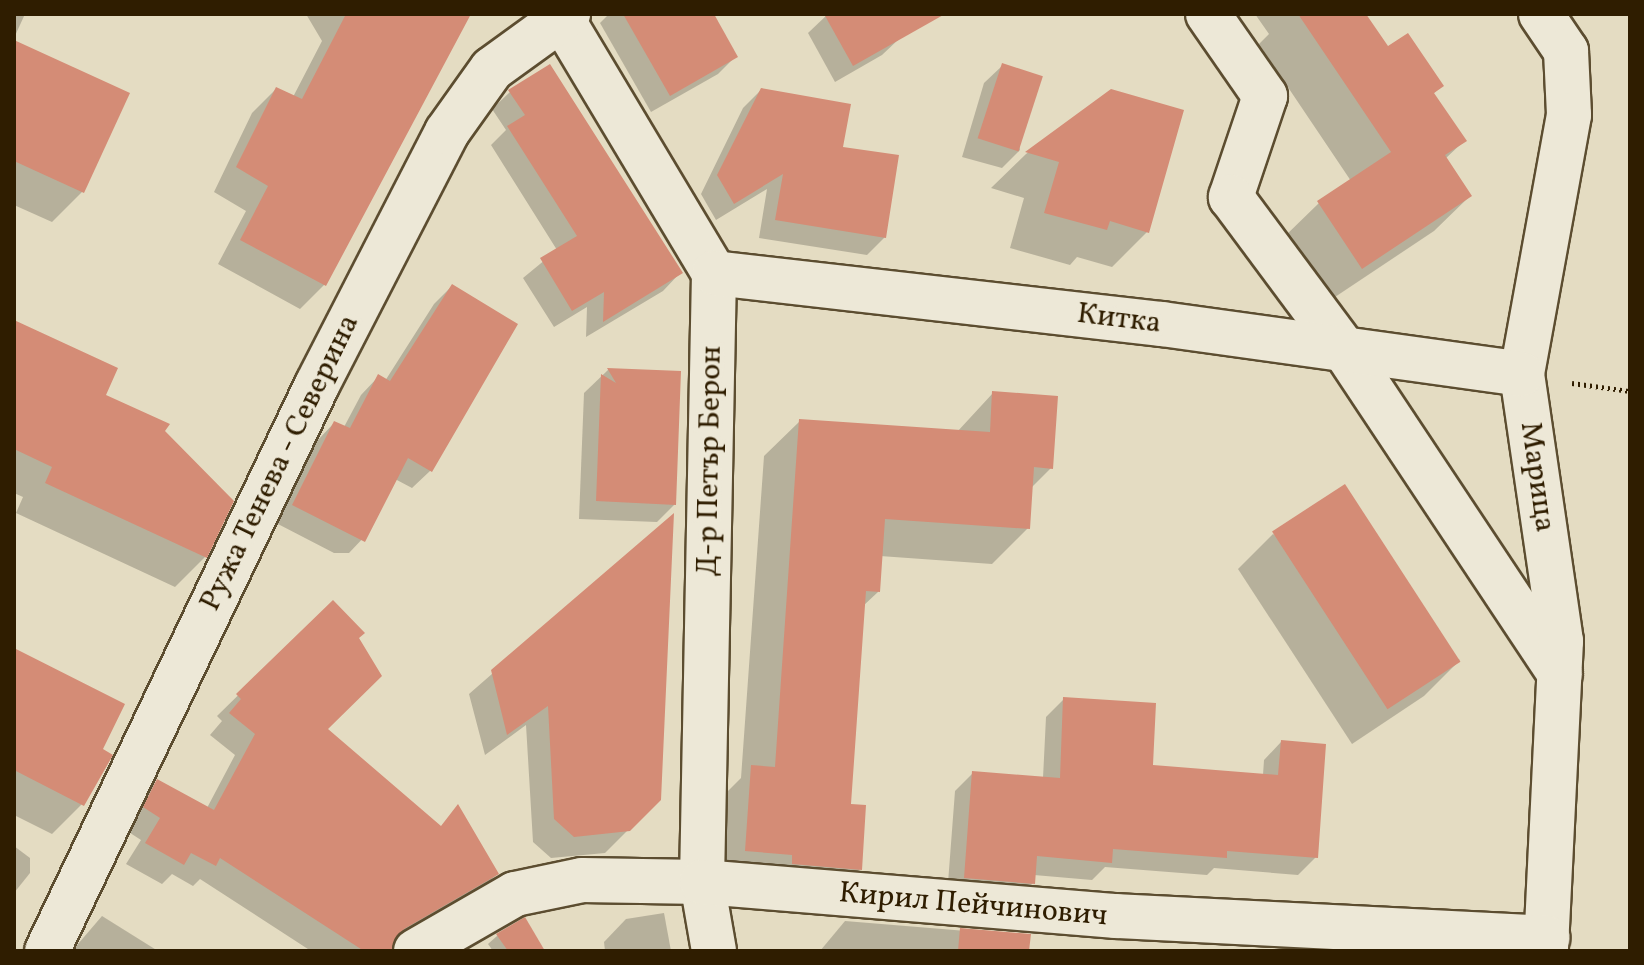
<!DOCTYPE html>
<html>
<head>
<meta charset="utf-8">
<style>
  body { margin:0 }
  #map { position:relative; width:1644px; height:965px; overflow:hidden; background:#e4dcc2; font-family:Vollkorn,serif }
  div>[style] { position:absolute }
  .shadow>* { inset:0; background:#0003 }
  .building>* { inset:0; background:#d48c76; transform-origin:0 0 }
  .path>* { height:5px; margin-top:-2.5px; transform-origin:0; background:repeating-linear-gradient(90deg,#2f1d00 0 2px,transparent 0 6px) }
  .roads { filter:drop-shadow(2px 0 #5c4d30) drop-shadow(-2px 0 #5c4d30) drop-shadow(0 2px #5c4d30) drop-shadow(0 -2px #5c4d30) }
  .minor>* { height:44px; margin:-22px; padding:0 22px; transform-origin:22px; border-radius:22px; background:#ede8d7 }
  span { translate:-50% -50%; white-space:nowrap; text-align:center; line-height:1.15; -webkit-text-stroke:8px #ede8d7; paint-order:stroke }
  .street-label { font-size:30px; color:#2f1d00 }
  .frame { position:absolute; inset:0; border:16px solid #2f1d00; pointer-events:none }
</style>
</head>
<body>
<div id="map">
  <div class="shadow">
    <i style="clip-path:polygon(14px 14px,25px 14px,14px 38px)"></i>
    <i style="clip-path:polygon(306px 14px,463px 14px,324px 285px,300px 309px,218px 264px,246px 211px,214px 192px,252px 113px,276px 89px,293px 97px,322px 41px)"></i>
    <i style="clip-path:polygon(609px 14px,711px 14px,736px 56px,718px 74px,651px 112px,600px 23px)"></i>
    <i style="clip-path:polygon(828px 14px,886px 14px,900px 38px,882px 55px,835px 82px,808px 33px)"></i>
    <i style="clip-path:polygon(1255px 14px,1364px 14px,1387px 49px,1441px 86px,1433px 94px,1464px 141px,1445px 159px,1470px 196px,1434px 231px,1326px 303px,1283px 238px,1319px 203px,1351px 181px,1259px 44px,1269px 34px)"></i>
    <i style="clip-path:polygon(14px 42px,127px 94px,82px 192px,52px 222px,14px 205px)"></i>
    <i style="clip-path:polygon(1002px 66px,1020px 150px,1002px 168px,962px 157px,984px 83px)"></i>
    <i style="clip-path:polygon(761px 90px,841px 148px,885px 237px,867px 255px,759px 238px,767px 189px,716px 220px,701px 194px,743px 108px)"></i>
    <i style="clip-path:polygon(1111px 91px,1147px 232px,1112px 267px,1077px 257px,1070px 265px,1010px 248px,1024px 198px,991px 188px,1026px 154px)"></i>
    <i style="clip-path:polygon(510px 92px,680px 273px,663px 291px,586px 337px,587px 307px,554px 327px,523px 278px,557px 250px,491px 145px,506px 130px,492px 109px)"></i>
    <i style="clip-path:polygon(452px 286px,430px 471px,412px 488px,395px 479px,367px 534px,349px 553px,334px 553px,276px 523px,317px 441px,334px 423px,344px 427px,361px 395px,378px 377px,385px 381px,434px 304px)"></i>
    <i style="clip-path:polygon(14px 323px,103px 396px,162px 431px,205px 557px,175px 587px,16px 513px,23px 497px,14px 493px)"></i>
    <i style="clip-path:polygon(608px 370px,679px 373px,674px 505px,657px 522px,579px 519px,584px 393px)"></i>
    <i style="clip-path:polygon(993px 393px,1051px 468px,1031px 488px,1028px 528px,992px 564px,880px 556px,878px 592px,863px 606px,849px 806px,860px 869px,824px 905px,710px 886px,716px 803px,741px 778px,764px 456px,800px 421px,957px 432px)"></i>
    <i style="clip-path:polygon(672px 517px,659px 799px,605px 853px,551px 858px,533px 842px,526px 725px,485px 755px,469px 694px)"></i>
    <i style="clip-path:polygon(1273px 534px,1460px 660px,1424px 696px,1352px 744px,1238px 569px)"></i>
    <i style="clip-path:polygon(333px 602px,357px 638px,325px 729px,497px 874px,476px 895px,386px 951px,311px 951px,200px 879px,193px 886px,172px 874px,162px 884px,126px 864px,141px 840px,124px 829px,136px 802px,157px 781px,207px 808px,235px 755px,210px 735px,222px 721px,217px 716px)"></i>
    <i style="clip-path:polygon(14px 650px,100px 750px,82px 804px,52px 834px,14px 815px)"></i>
    <i style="clip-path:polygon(1064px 699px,1151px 767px,1263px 775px,1264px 760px,1281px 742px,1316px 857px,1298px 875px,1214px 868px,1207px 875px,1105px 867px,1092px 880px,1034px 875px,1033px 883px,1015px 901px,947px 896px,955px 791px,973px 773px,1043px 778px,1046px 717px)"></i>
    <i style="clip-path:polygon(14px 846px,30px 858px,30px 873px,14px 893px)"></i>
    <i style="clip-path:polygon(664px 913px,671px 951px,605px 951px,604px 942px,626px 919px)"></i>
    <i style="clip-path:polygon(102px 916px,158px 951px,72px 951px)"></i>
    <i style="clip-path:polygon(524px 920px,543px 951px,493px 951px,488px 944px,497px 936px)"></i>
    <i style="clip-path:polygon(845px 921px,1028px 936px,1027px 951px,820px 951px)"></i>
  </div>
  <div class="building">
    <i style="clip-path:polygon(346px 14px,471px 14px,326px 286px,240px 240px,268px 186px,236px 167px,276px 87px,302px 99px)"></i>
    <i style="clip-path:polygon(623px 14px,714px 14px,738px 57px,670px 96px)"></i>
    <i style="clip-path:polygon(824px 14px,945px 14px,853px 66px)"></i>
    <i style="clip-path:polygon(1298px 14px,1366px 14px,1388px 46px,1408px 33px,1444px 86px,1434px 93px,1467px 141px,1445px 155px,1472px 196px,1362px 269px,1317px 201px,1391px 152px)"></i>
    <i style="clip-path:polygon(14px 40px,130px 93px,84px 193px,14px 161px)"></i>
    <i style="left:1002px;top:63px;width:43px;height:79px;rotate:18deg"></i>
    <i style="clip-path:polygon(550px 64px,683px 273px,603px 322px,604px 292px,572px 311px,540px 258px,577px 236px,507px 126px,525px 115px,508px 90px)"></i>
    <i style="clip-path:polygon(761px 88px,851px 104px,843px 147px,899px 155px,886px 238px,775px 220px,783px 174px,734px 204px,717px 175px)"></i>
    <i style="clip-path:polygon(1111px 89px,1184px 110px,1149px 233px,1110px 221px,1107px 230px,1044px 213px,1059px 162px,1025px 152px)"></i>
    <i style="clip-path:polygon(452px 284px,518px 324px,432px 472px,408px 458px,365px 542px,292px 505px,334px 421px,350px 428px,378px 374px,390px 381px)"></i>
    <i style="clip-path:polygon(14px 320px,118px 368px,106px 395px,170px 424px,165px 431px,234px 501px,207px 558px,45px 483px,52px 467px,14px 449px)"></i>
    <i style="clip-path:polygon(607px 368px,681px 371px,676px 505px,596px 501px,601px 374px,616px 383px)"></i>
    <i style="clip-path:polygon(992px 391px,1058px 396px,1053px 469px,1034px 467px,1030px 529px,885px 519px,880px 592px,866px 591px,851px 804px,866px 805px,862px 870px,792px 864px,792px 855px,745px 851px,751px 765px,775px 767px,799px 419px,990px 432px)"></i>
    <i style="left:1345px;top:484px;width:212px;height:87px;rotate:57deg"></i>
    <i style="clip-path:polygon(674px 513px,661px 800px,630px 831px,574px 837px,554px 819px,548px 706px,507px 735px,491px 670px)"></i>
    <i style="clip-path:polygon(333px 600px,365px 633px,359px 638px,382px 676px,328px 729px,441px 826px,458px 804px,499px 874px,404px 929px,391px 951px,364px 951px,220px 858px,216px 866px,191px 853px,184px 865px,145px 843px,160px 818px,143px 807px,157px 779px,214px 810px,255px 734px,229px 713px,241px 699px,236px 694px)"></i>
    <i style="clip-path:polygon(14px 648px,125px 704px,103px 749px,113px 755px,84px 806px,14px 770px)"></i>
    <i style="clip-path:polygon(1063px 697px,1156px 703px,1153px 765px,1278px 775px,1281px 740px,1326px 744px,1318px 858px,1227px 851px,1227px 858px,1113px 849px,1112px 863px,1037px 856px,1035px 884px,964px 878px,972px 771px,1060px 778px)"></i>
    <i style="clip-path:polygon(525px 917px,545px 951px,508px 951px,496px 934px)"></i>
    <i style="clip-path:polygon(960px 928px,1031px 934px,1029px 951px,958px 951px)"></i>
  </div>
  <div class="path">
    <i style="left:1572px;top:383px;width:59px;rotate:7.9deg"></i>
  </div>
  <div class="roads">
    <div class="minor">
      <i style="left:559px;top:14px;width:302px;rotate:59.1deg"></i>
      <i style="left:714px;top:273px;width:609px;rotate:91.13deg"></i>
      <i style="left:702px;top:882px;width:70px;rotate:80.1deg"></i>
      <i style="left:1208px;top:14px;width:100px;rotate:55.2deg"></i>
      <i style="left:1265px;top:96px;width:107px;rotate:108.6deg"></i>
      <i style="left:1231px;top:197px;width:189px;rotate:53.4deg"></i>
      <i style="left:1344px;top:349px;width:390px;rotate:56.4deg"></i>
      <i style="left:1541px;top:14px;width:45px;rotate:56deg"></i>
      <i style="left:1566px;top:51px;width:64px;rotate:87.3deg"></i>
      <i style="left:1569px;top:115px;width:263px;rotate:100.3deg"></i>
      <i style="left:1522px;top:374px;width:270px;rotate:81.7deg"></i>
      <i style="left:1561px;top:641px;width:310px;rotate:92.8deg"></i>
      <i style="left:714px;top:273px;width:451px;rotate:6.5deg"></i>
      <i style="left:1162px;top:324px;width:363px;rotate:7.9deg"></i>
      <i style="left:47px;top:951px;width:627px;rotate:-64.5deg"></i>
      <i style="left:317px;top:385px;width:284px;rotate:-62.8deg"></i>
      <i style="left:447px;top:132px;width:77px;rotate:-54.5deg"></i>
      <i style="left:492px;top:69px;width:94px;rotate:-35.9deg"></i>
      <i style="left:416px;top:951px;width:114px;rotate:-29.9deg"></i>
      <i style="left:515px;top:894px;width:68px;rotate:-11.8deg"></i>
      <i style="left:582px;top:880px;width:120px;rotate:1deg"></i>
      <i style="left:702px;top:882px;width:415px;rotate:4.7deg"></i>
      <i style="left:1116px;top:916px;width:432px;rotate:2.9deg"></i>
    </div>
  </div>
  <div class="street-label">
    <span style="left:1119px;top:319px;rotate:7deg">Китка</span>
    <span style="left:710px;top:461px;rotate:-89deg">Д-р Петър Берон</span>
    <span style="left:280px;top:463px;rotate:-64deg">Ружа Тенева - Северина</span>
    <span style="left:1537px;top:477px;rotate:82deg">Марица</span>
    <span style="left:973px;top:905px;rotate:5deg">Кирил Пейчинович</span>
  </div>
  <div class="frame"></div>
</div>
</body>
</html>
